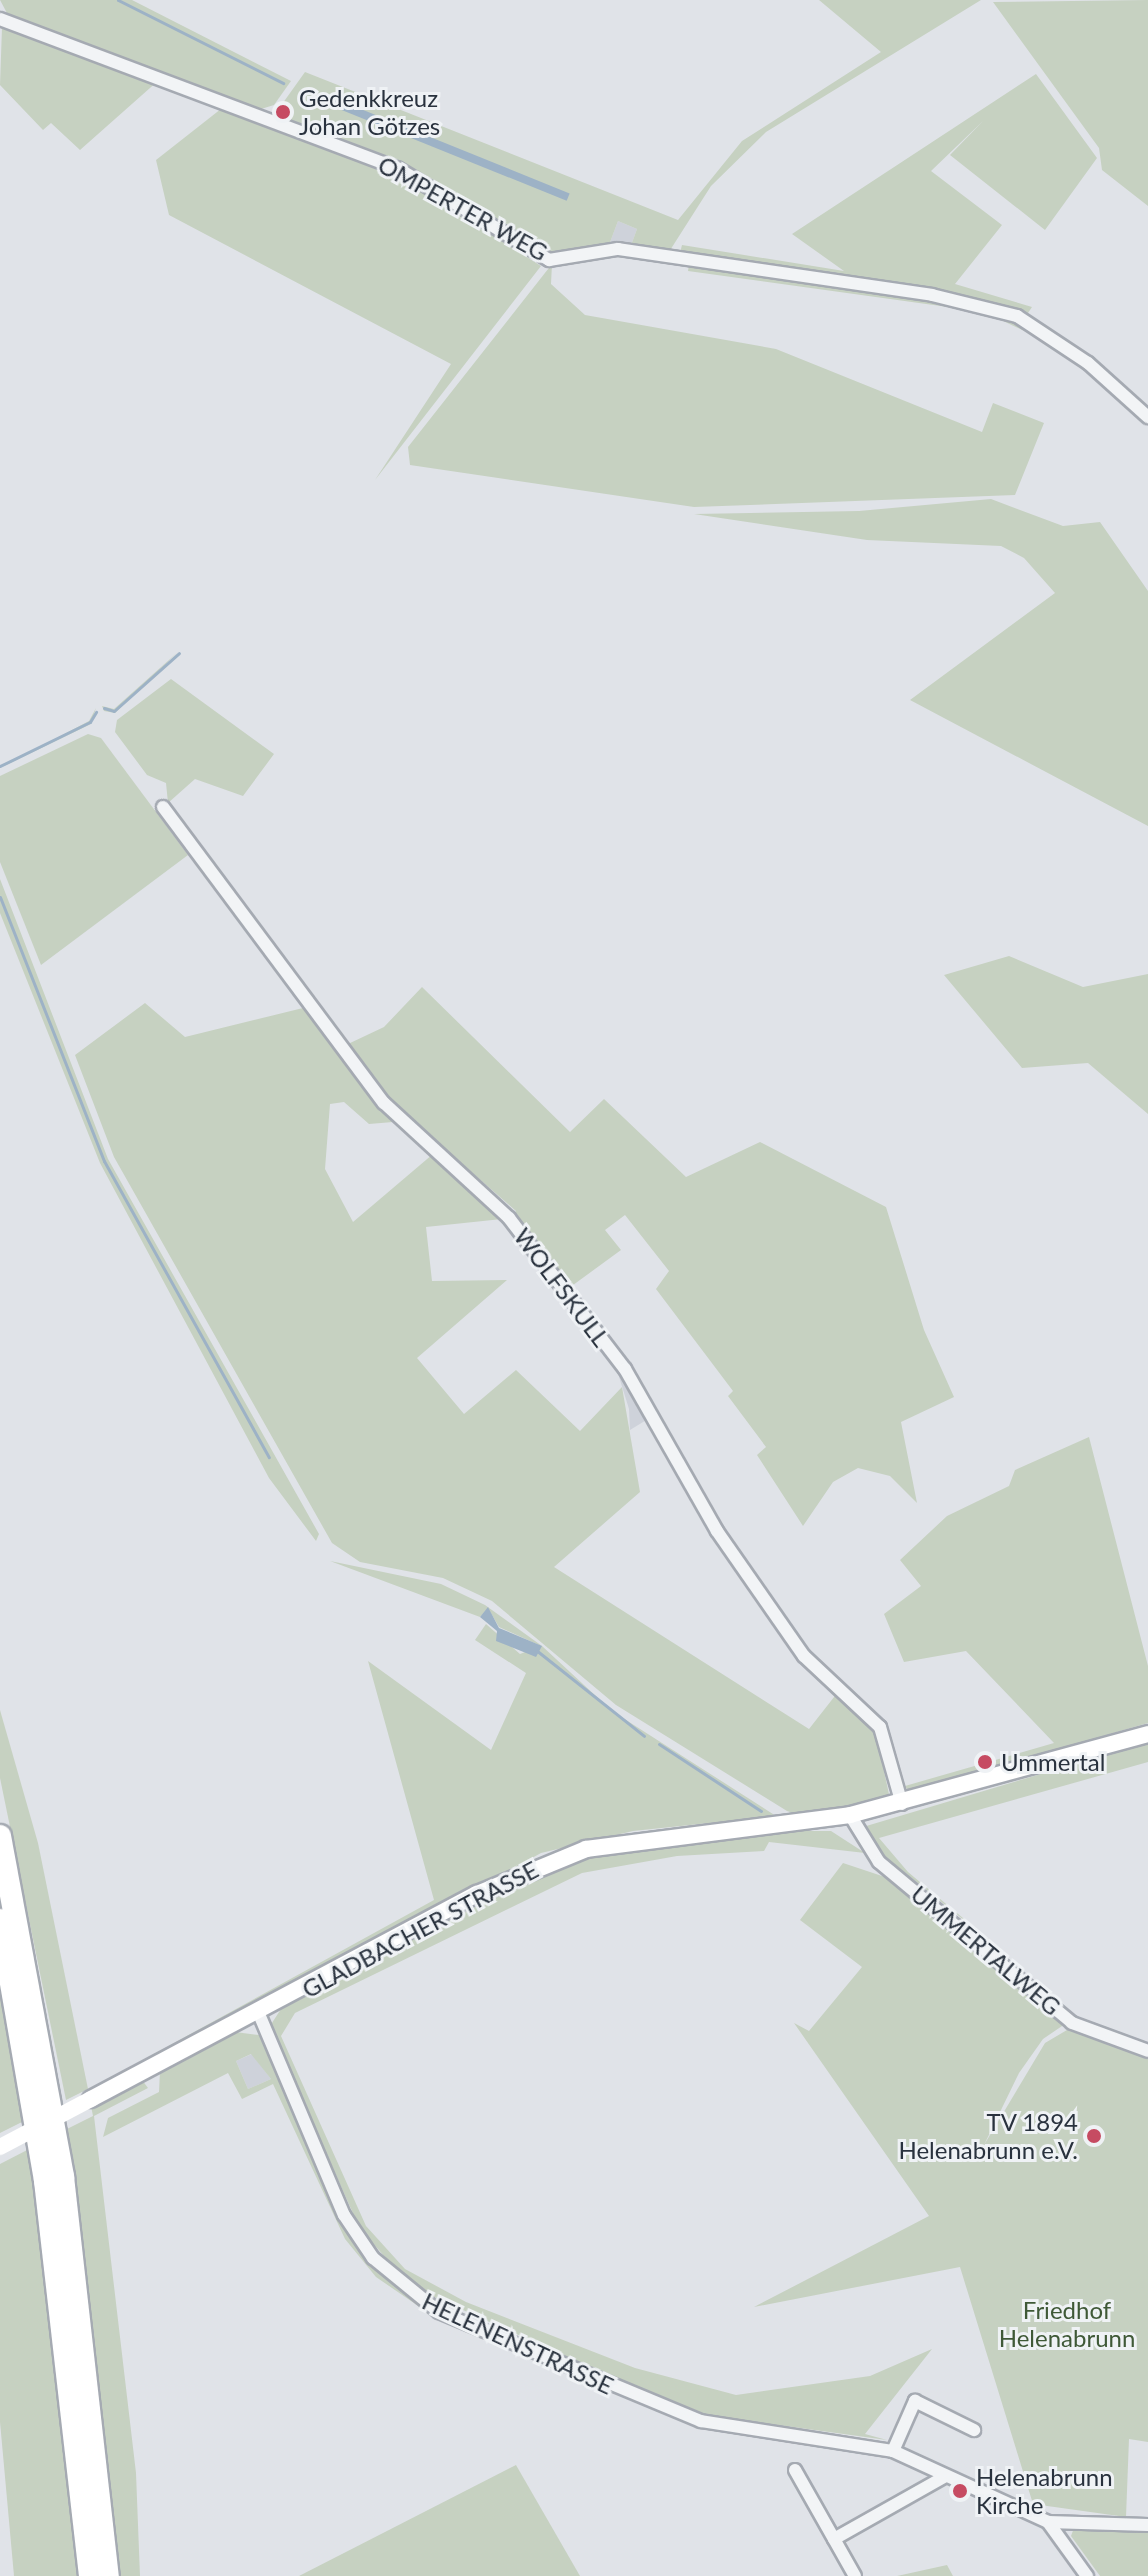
<!DOCTYPE html>
<html>
<head>
<meta charset="utf-8">
<style>
  body { margin:0 }
  #map { position:relative; width:1148px; height:2576px; overflow:hidden; background:#e0e3e8; font-family:Lato,sans-serif }
  div>[style] { position:absolute }
  .built>* { inset:0; background:#ced2da }
  .green>* { inset:0; background:#c6d1c1 }
  .water>* { inset:0; background:#9db2c6; transform-origin:0 0 }
  .stream>* { height:3px; margin:-1.5px; padding:0 1.5px; transform-origin:1.5px; border-radius:1.5px; background:#9db2c6 }
  .roads { filter:drop-shadow(2px 0 #a5aab2) drop-shadow(-2px 0 #a5aab2) drop-shadow(0 2px #a5aab2) drop-shadow(0 -2px #a5aab2) }
  .minor>* { height:12px; margin:-6px; padding:0 6px; transform-origin:6px; border-radius:6px; background:#f2f4f6 }
  .secondary>* { height:16px; margin:-8px; padding:0 8px; transform-origin:8px; border-radius:8px; background:#fff }
  .motorway>* { height:22px; margin:-11px; padding:0 11px; transform-origin:11px; border-radius:11px; background:#fff }
  .secondary-bridge>* { height:16px; margin:-8px; padding:0 8px; transform-origin:8px; border-radius:8px; background:#fff }
  .dots>* { width:22px; height:22px; translate:-50% -50%; box-sizing:border-box; border:4px solid #eff2f5; border-radius:50% }
  span { translate:-50% -50%; white-space:nowrap; text-align:center; line-height:1.15; -webkit-text-stroke:6px #eff2f5; paint-order:stroke }
  .poi-label { font-size:24px; color:#29323e }
  .left { translate:0 -50%; text-align:left }
  .right { translate:-100% -50%; text-align:right }
  .street-label { font-size:24px; color:#29323e }
  .park-label { font-size:24px; color:#3f5937 }
</style>
</head>
<body>
<div id="map">
  <div class="built">
    <i style="clip-path:polygon(618px 221px,637px 229px,630px 248px,609px 245px)"></i>
    <i style="clip-path:polygon(616px 1367px,648px 1419px,630px 1430px,629px 1409px)"></i>
    <i style="clip-path:polygon(252px 2054px,271px 2079px,248px 2089px,236px 2061px)"></i>
  </div>
  <div class="green">
    <i style="clip-path:polygon(0 0,132px 0,291px 81px,274px 105px,261px 109px,8px 15px)"></i>
    <i style="clip-path:polygon(819px 0,981px 0,766px 132px,711px 186px,667px 255px,630px 248px,637px 229px,618px 221px,609px 245px,547px 254px,399px 163px,283px 117px,280px 107px,305px 72px,678px 220px,742px 141px,881px 52px)"></i>
    <i style="clip-path:polygon(1148px 0,1148px 206px,1102px 170px,1099px 148px,993px 2px)"></i>
    <i style="clip-path:polygon(2px 27px,110px 61px,228px 104px,393px 172px,541px 266px,375px 480px,451px 364px,169px 215px,156px 160px,226px 105px,159px 80px,80px 150px,51px 123px,43px 130px,0 85px)"></i>
    <i style="clip-path:polygon(1036px 74px,1097px 158px,1045px 230px,950px 155px,983px 121px,931px 171px,1002px 225px,955px 284px,1032px 307px,1026px 316px,937px 290px,679px 257px,682px 245px,844px 271px,792px 234px)"></i>
    <i style="clip-path:polygon(552px 264px,551px 284px,585px 315px,776px 349px,982px 432px,993px 403px,1044px 423px,1015px 495px,694px 507px,410px 465px,408px 447px)"></i>
    <i style="clip-path:polygon(689px 265px,928px 297px,1006px 316px,1063px 349px,984px 312px,688px 271px)"></i>
    <i style="clip-path:polygon(991px 499px,1063px 526px,1100px 522px,1148px 591px,1148px 826px,910px 700px,1055px 593px,1024px 558px,1001px 546px,867px 540px,694px 514px,859px 511px)"></i>
    <i style="clip-path:polygon(179px 651px,115px 713px,104px 711px,102px 706px,114px 709px)"></i>
    <i style="clip-path:polygon(171px 679px,274px 754px,243px 796px,195px 779px,168px 803px,166px 783px,147px 775px,115px 732px,117px 720px)"></i>
    <i style="clip-path:polygon(96px 708px,91px 724px,0 768px,89px 721px)"></i>
    <i style="clip-path:polygon(88px 734px,101px 738px,188px 855px,41px 965px,0 862px,0 776px)"></i>
    <i style="clip-path:polygon(0 879px,108px 1159px,319px 1534px,316px 1541px,269px 1478px,100px 1163px,0 913px)"></i>
    <i style="clip-path:polygon(1009px 956px,1083px 987px,1148px 974px,1148px 1114px,1088px 1063px,1022px 1068px,944px 975px)"></i>
    <i style="clip-path:polygon(422px 987px,570px 1132px,604px 1099px,686px 1177px,760px 1142px,886px 1207px,924px 1330px,954px 1397px,901px 1422px,917px 1503px,890px 1476px,858px 1468px,833px 1482px,803px 1526px,757px 1455px,766px 1447px,728px 1396px,733px 1391px,656px 1289px,669px 1271px,625px 1215px,605px 1230px,621px 1250px,569px 1288px,513px 1216px,516px 1211px,390px 1101px,348px 1044px,384px 1027px)"></i>
    <i style="clip-path:polygon(145px 1003px,185px 1037px,303px 1008px,393px 1122px,369px 1124px,344px 1102px,330px 1104px,325px 1169px,353px 1222px,433px 1154px,502px 1219px,426px 1227px,432px 1281px,507px 1280px,417px 1358px,464px 1414px,516px 1370px,580px 1431px,622px 1387px,640px 1492px,554px 1567px,809px 1729px,838px 1692px,874px 1724px,890px 1799px,802px 1816px,787px 1811px,616px 1705px,492px 1601px,443px 1578px,360px 1562px,332px 1543px,114px 1157px,75px 1055px)"></i>
    <i style="clip-path:polygon(1089px 1437px,1148px 1666px,1148px 1723px,909px 1792px,905px 1786px,1054px 1743px,966px 1651px,904px 1662px,884px 1614px,921px 1586px,900px 1560px,947px 1516px,1009px 1486px,1015px 1470px)"></i>
    <i style="clip-path:polygon(330px 1561px,441px 1584px,485px 1605px,542px 1646px,612px 1711px,776px 1816px,633px 1831px,541px 1853px,290px 1991px,145px 2059px,434px 1900px,368px 1661px,491px 1750px,526px 1673px,475px 1640px,486px 1624px,520px 1654px,541px 1646px,499px 1627px,488px 1608px,480px 1617px)"></i>
    <i style="clip-path:polygon(0 1710px,38px 1843px,88px 2089px,66px 2100px,0 1778px)"></i>
    <i style="clip-path:polygon(1148px 1742px,1148px 1762px,879px 1838px,908px 1872px,1001px 1950px,872px 1846px,863px 1827px)"></i>
    <i style="clip-path:polygon(795px 1831px,831px 1831px,865px 1853px,769px 1842px,764px 1851px,677px 1856px,582px 1873px,295px 2013px,281px 2036px,366px 2226px,405px 2269px,466px 2302px,635px 2368px,736px 2395px,870px 2376px,932px 2349px,865px 2434px,887px 2440px,691px 2413px,410px 2286px,359px 2227px,270px 2026px,281px 2009px,551px 1867px,600px 1854px)"></i>
    <i style="clip-path:polygon(843px 1863px,897px 1881px,1065px 2024px,1043px 2039px,1019px 2073px,984px 2145px,1045px 2043px,1067px 2030px,1148px 2055px,1148px 2442px,1129px 2439px,1126px 2517px,1033px 2504px,960px 2267px,754px 2307px,929px 2216px,794px 2023px,809px 2031px,862px 1967px,800px 1920px)"></i>
    <i style="clip-path:polygon(0 1996px,22px 2122px,0 2133px)"></i>
    <i style="clip-path:polygon(evenodd,235px 2032px,259px 2035px,350px 2235px,372px 2267px,427px 2312px,376px 2277px,345px 2239px,273px 2084px,242px 2099px,228px 2073px,103px 2137px,108px 2118px,159px 2092px,160px 2071px,235px 2032px,251px 2054px,271px 2079px,248px 2089px,236px 2061px,251px 2054px)"></i>
    <i style="clip-path:polygon(142px 2080px,148px 2088px,94px 2116px,136px 2473px,140px 2576px,116px 2576px,63px 2131px,93px 2116px,91px 2106px)"></i>
    <i style="clip-path:polygon(33px 2147px,84px 2576px,14px 2576px,0 2422px,0 2164px)"></i>
    <i style="clip-path:polygon(516px 2465px,580px 2576px,299px 2576px)"></i>
    <i style="clip-path:polygon(1074px 2528px,1148px 2529px,1148px 2576px,1100px 2576px,1071px 2536px)"></i>
    <i style="clip-path:polygon(947px 2565px,953px 2576px,897px 2576px)"></i>
  </div>
  <div class="water">
    <i style="left:336px;top:99px;width:252px;height:8px;rotate:22deg"></i>
    <i style="clip-path:polygon(488px 1607px,499px 1628px,542px 1646px,536px 1657px,496px 1641px,497px 1631px,480px 1617px)"></i>
  </div>
  <div class="stream">
    <i style="left:118px;top:0;width:185px;rotate:26.7deg"></i>
    <i style="left:104px;top:708px;width:10px;rotate:17deg"></i>
    <i style="left:114px;top:711px;width:87px;rotate:-41.7deg"></i>
    <i style="left:0;top:766px;width:100px;rotate:-26.1deg"></i>
    <i style="left:90px;top:722px;width:12px;rotate:-59deg"></i>
    <i style="left:0;top:897px;width:284px;rotate:68.5deg"></i>
    <i style="left:104px;top:1161px;width:339px;rotate:60.9deg"></i>
    <i style="left:536px;top:1650px;width:138px;rotate:38.5deg"></i>
    <i style="left:659px;top:1744px;width:122px;rotate:33.3deg"></i>
  </div>
  <div class="roads">
    <div class="minor">
      <i style="left:0;top:19px;width:424px;rotate:20.6deg"></i>
      <i style="left:397px;top:168px;width:178px;rotate:31.2deg"></i>
      <i style="left:549px;top:260px;width:70px;rotate:-9.1deg"></i>
      <i style="left:618px;top:249px;width:317px;rotate:8.3deg"></i>
      <i style="left:932px;top:295px;width:88px;rotate:13.9deg"></i>
      <i style="left:1017px;top:316px;width:85px;rotate:33.5deg"></i>
      <i style="left:1088px;top:363px;width:81px;rotate:42deg"></i>
      <i style="left:163px;top:807px;width:369px;rotate:53.3deg"></i>
      <i style="left:384px;top:1103px;width:170px;rotate:42.6deg"></i>
      <i style="left:509px;top:1218px;width:190px;rotate:52.5deg"></i>
      <i style="left:625px;top:1369px;width:186px;rotate:60.4deg"></i>
      <i style="left:717px;top:1531px;width:152px;rotate:55.2deg"></i>
      <i style="left:804px;top:1656px;width:104px;rotate:43.1deg"></i>
      <i style="left:880px;top:1727px;width:80px;rotate:74.1deg"></i>
      <i style="left:850px;top:1815px;width:55px;rotate:58.3deg"></i>
      <i style="left:879px;top:1862px;width:251px;rotate:39.8deg"></i>
      <i style="left:1072px;top:2023px;width:81px;rotate:20.2deg"></i>
      <i style="left:259px;top:2014px;width:218px;rotate:67.1deg"></i>
      <i style="left:344px;top:2215px;width:52px;rotate:56deg"></i>
      <i style="left:373px;top:2258px;width:85px;rotate:39.3deg"></i>
      <i style="left:439px;top:2312px;width:284px;rotate:22.6deg"></i>
      <i style="left:701px;top:2421px;width:194px;rotate:8.9deg"></i>
      <i style="left:893px;top:2451px;width:170px;rotate:24.6deg"></i>
      <i style="left:1048px;top:2522px;width:100px;rotate:1.7deg"></i>
      <i style="left:893px;top:2451px;width:55px;rotate:-66.3deg"></i>
      <i style="left:915px;top:2401px;width:66px;rotate:26.2deg"></i>
      <i style="left:795px;top:2470px;width:122px;rotate:60.5deg"></i>
      <i style="left:1048px;top:2522px;width:67px;rotate:54.2deg"></i>
      <i style="left:834px;top:2539px;width:126px;rotate:-29.4deg"></i>
    </div>
    <div class="secondary">
      <i style="left:91px;top:2099px;width:437px;rotate:-28deg"></i>
      <i style="left:477px;top:1894px;width:118px;rotate:-22.4deg"></i>
      <i style="left:586px;top:1849px;width:266px;rotate:-7.3deg"></i>
      <i style="left:850px;top:1815px;width:309px;rotate:-15.2deg"></i>
    </div>
    <div class="motorway">
      <i style="left:0;top:1836px;width:347px;rotate:79.5deg"></i>
      <i style="left:63px;top:2177px;width:402px;rotate:83.6deg"></i>
      <i style="left:0;top:1920px;width:265px;rotate:80.2deg"></i>
      <i style="left:45px;top:2181px;width:398px;rotate:83.5deg"></i>
    </div>
  </div>
  <div class="secondary-bridge">
    <i style="left:0;top:2147px;width:103px;rotate:-27.8deg"></i>
  </div>
  <div class="dots">
    <i style="left:283px;top:112px;background:#c64b62"></i>
    <i style="left:985px;top:1762px;background:#c64b62"></i>
    <i style="left:1094px;top:2136px;background:#c64b62"></i>
    <i style="left:960px;top:2491px;background:#c64b62"></i>
  </div>
  <div class="poi-label">
    <span class="left" style="left:299px;top:112px">Gedenkkreuz<br>Johan Götzes</span>
    <span class="left" style="left:1001px;top:1762px">Ummertal</span>
    <span class="right" style="left:1078px;top:2136px">TV 1894<br>Helenabrunn e.V.</span>
    <span class="left" style="left:976px;top:2491px">Helenabrunn<br>Kirche</span>
  </div>
  <div class="street-label">
    <span style="left:463px;top:208px;rotate:29deg">OMPERTER WEG</span>
    <span style="left:562px;top:1287px;rotate:53deg">WOLFSKULL</span>
    <span style="left:420px;top:1929px;rotate:-28deg">GLADBACHER STRASSE</span>
    <span style="left:986px;top:1950px;rotate:40deg">UMMERTALWEG</span>
    <span style="left:518px;top:2343px;rotate:25deg">HELENENSTRASSE</span>
  </div>
  <div class="park-label">
    <span style="left:1067px;top:2324px">Friedhof<br>Helenabrunn</span>
  </div>
</div>
</body>
</html>
